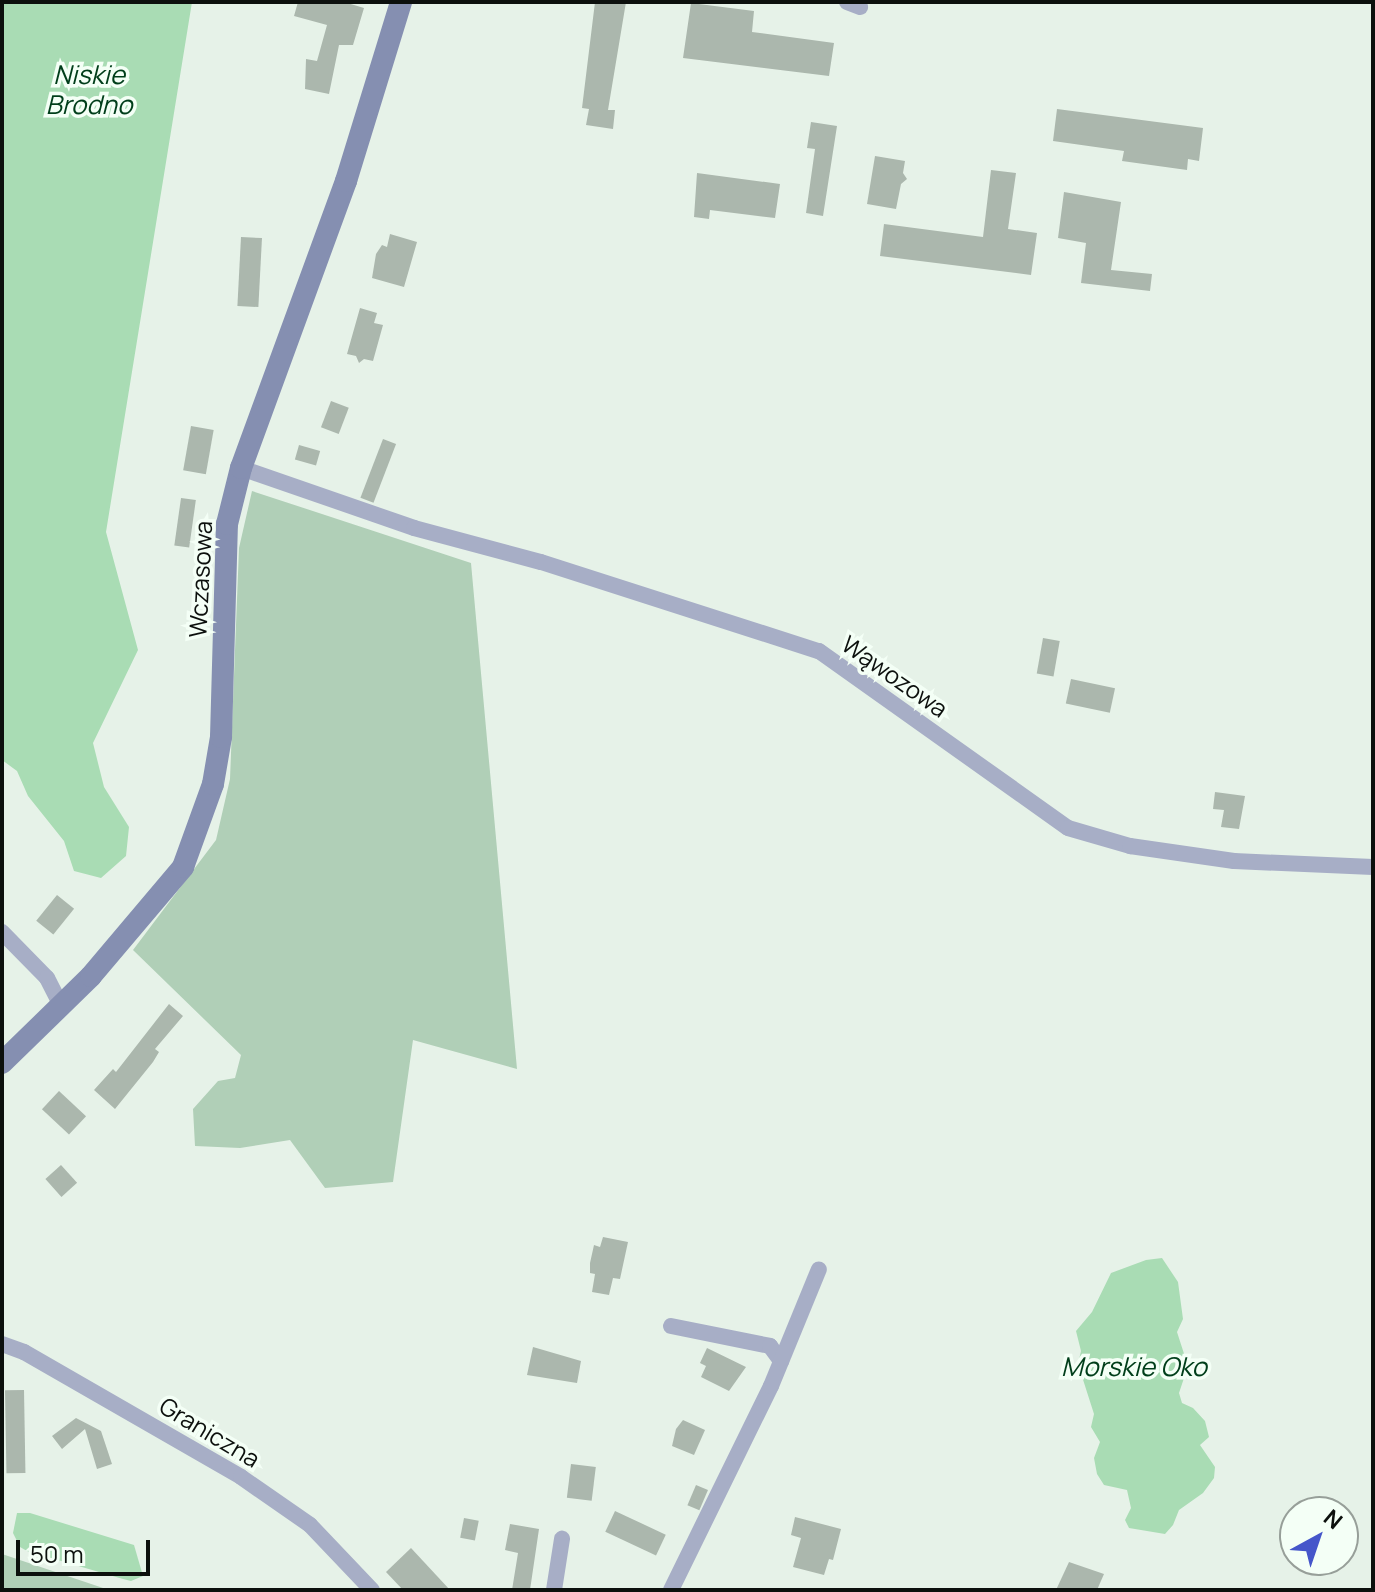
<!DOCTYPE html>
<html>
<head>
<meta charset="utf-8">
<style>
  body { margin:0 }
  #map { position:relative; width:1375px; height:1592px; overflow:hidden; background:#e6f2e8; font-family:Manrope,sans-serif }
  div>[style] { position:absolute }
  .green>* { inset:0; background:#b0cfb7 }
  .water>* { inset:0; background:#a9dcb4 }
  .building>* { inset:0; background:#abb7ad; transform-origin:0 0 }
  .street>* { height:16px; margin:-8px; padding:0 8px; transform-origin:8px; border-radius:8px; background:#a7aec6 }
  .secondary>* { height:22px; margin:-11px; padding:0 11px; transform-origin:11px; border-radius:11px; background:#858fb1 }
  span { translate:-50% -50%; white-space:nowrap; text-align:center; line-height:1.15; -webkit-text-stroke:7px #f4fff6; paint-order:stroke }
  .street-label { font-size:24px; color:#0c100d }
  .water-label { font-size:26px; color:#003e1a; font-style:italic }
  .frame { position:absolute; inset:0; border:4px solid #0c100d; pointer-events:none }
  .north { position:absolute; left:1279px; top:1496px; width:80px; height:80px; box-sizing:border-box; background:#f4fff6; border:2px solid #979f99; border-radius:50%; rotate:40deg; font-size:22px; font-weight:700; line-height:32px; text-align:center; color:#0c100d }
  .north::after { content:''; display:block; margin:auto; width:28px; height:36px; background:#4556ca; clip-path:polygon(50% 0,100% 100%,50% 72%,0 100%) }
  .scale { position:absolute; left:16px; top:1540px; width:134px; height:36px; box-sizing:border-box; border:4px solid #0c100d; border-top:0; padding-left:10px; font-size:24px; line-height:28px; white-space:nowrap; color:#0c100d; -webkit-text-stroke:6px #f4fff6; paint-order:stroke }
</style>
</head>
<body>
<div id="map">
  <div class="green">
    <i style="clip-path:polygon(252px 491px,471px 563px,517px 1069px,413px 1040px,393px 1182px,325px 1188px,290px 1140px,240px 1148px,195px 1146px,193px 1109px,218px 1081px,235px 1078px,241px 1055px,133px 950px,216px 840px,230px 779px,239px 548px)"></i>
    <i style="clip-path:polygon(2px 1554px,109px 1590px,2px 1590px)"></i>
  </div>
  <div class="water">
    <i style="clip-path:polygon(2px 2px,192px 2px,106px 532px,138px 650px,93px 743px,104px 787px,129px 827px,126px 856px,101px 878px,74px 871px,64px 841px,28px 796px,17px 771px,2px 760px)"></i>
    <i style="clip-path:polygon(1162px 1258px,1178px 1282px,1183px 1319px,1177px 1332px,1188px 1366px,1179px 1393px,1182px 1403px,1193px 1408px,1205px 1421px,1209px 1437px,1200px 1445px,1215px 1467px,1214px 1478px,1203px 1493px,1179px 1510px,1173px 1525px,1165px 1534px,1129px 1528px,1125px 1520px,1131px 1508px,1127px 1490px,1104px 1485px,1097px 1474px,1094px 1458px,1100px 1442px,1091px 1427px,1094px 1414px,1078px 1364px,1081px 1351px,1076px 1331px,1092px 1312px,1111px 1273px,1146px 1260px)"></i>
    <i style="clip-path:polygon(17px 1513px,30px 1513px,134px 1545px,143px 1576px,131px 1581px,123px 1579px,27px 1551px,20px 1547px,13px 1533px)"></i>
  </div>
  <div class="building">
    <i style="clip-path:polygon(298px 2px,344px 2px,364px 8px,353px 45px,339px 45px,329px 94px,305px 89px,306px 59px,317px 61px,327px 25px,294px 16px)"></i>
    <i style="clip-path:polygon(595px 2px,626px 2px,608px 110px,615px 110px,613px 129px,586px 125px,589px 109px,582px 108px)"></i>
    <i style="clip-path:polygon(691px 3px,754px 11px,752px 32px,834px 43px,829px 76px,683px 58px)"></i>
    <i style="clip-path:polygon(1057px 109px,1203px 128px,1199px 161px,1188px 159px,1187px 170px,1122px 161px,1124px 151px,1053px 141px)"></i>
    <i style="clip-path:polygon(811px 122px,837px 126px,823px 216px,806px 213px,815px 149px,807px 148px)"></i>
    <i style="clip-path:polygon(875px 156px,905px 161px,903px 173px,907px 179px,901px 184px,896px 209px,867px 204px)"></i>
    <i style="clip-path:polygon(991px 170px,1016px 173px,1008px 229px,1037px 233px,1031px 275px,880px 256px,884px 224px,983px 237px)"></i>
    <i style="clip-path:polygon(697px 173px,780px 184px,775px 218px,710px 210px,709px 219px,694px 217px)"></i>
    <i style="clip-path:polygon(1064px 192px,1121px 202px,1111px 270px,1152px 274px,1150px 291px,1081px 283px,1086px 243px,1058px 238px)"></i>
    <i style="clip-path:polygon(390px 234px,417px 242px,404px 287px,372px 278px,376px 254px,382px 245px,387px 247px)"></i>
    <i style="left:241px;top:237px;width:21px;height:69px;rotate:3deg"></i>
    <i style="clip-path:polygon(360px 308px,377px 313px,374px 323px,383px 325px,373px 361px,364px 359px,359px 363px,356px 356px,347px 354px)"></i>
    <i style="left:331px;top:401px;width:19px;height:28px;rotate:21deg"></i>
    <i style="left:191px;top:426px;width:23px;height:45px;rotate:10deg"></i>
    <i style="left:383px;top:439px;width:14px;height:63px;rotate:21deg"></i>
    <i style="left:299px;top:445px;width:22px;height:15px;rotate:16deg"></i>
    <i style="left:181px;top:498px;width:15px;height:48px;rotate:8deg"></i>
    <i style="left:1043px;top:638px;width:17px;height:36px;rotate:10deg"></i>
    <i style="left:1071px;top:679px;width:45px;height:25px;rotate:12deg"></i>
    <i style="clip-path:polygon(1215px 792px,1245px 796px,1239px 829px,1221px 827px,1224px 810px,1213px 809px)"></i>
    <i style="left:57px;top:895px;width:22px;height:33px;rotate:39deg"></i>
    <i style="clip-path:polygon(169px 1004px,183px 1016px,155px 1049px,159px 1052px,153px 1062px,115px 1109px,94px 1090px,113px 1069px,116px 1072px)"></i>
    <i style="left:59px;top:1091px;width:37px;height:25px;rotate:43deg"></i>
    <i style="left:61px;top:1165px;width:24px;height:21px;rotate:48deg"></i>
    <i style="clip-path:polygon(603px 1237px,628px 1242px,620px 1279px,613px 1278px,609px 1295px,592px 1292px,595px 1274px,590px 1273px,590px 1263px,594px 1245px,600px 1247px)"></i>
    <i style="clip-path:polygon(533px 1347px,581px 1361px,577px 1383px,527px 1375px)"></i>
    <i style="clip-path:polygon(707px 1348px,746px 1367px,729px 1391px,701px 1377px,706px 1366px,700px 1363px)"></i>
    <i style="left:24px;top:1390px;width:83px;height:19px;rotate:89deg"></i>
    <i style="clip-path:polygon(76px 1418px,101px 1431px,112px 1464px,97px 1469px,85px 1429px,62px 1449px,52px 1436px)"></i>
    <i style="clip-path:polygon(683px 1420px,705px 1430px,694px 1455px,672px 1446px,676px 1429px)"></i>
    <i style="left:571px;top:1464px;width:25px;height:34px;rotate:7deg"></i>
    <i style="left:696px;top:1485px;width:13px;height:22px;rotate:23deg"></i>
    <i style="left:615px;top:1511px;width:56px;height:23px;rotate:25deg"></i>
    <i style="clip-path:polygon(795px 1517px,841px 1529px,833px 1560px,829px 1559px,824px 1575px,793px 1567px,801px 1538px,791px 1535px)"></i>
    <i style="left:464px;top:1518px;width:15px;height:20px;rotate:11deg"></i>
    <i style="clip-path:polygon(510px 1524px,539px 1529px,530px 1590px,512px 1590px,518px 1553px,505px 1550px)"></i>
    <i style="clip-path:polygon(411px 1548px,450px 1590px,403px 1590px,386px 1572px)"></i>
    <i style="clip-path:polygon(1069px 1562px,1104px 1574px,1097px 1590px,1056px 1590px)"></i>
  </div>
  <div class="street">
    <i style="left:847px;top:2px;width:14px;rotate:21deg"></i>
    <i style="left:241px;top:468px;width:183px;rotate:19.1deg"></i>
    <i style="left:414px;top:528px;width:131px;rotate:15deg"></i>
    <i style="left:541px;top:562px;width:292px;rotate:17.8deg"></i>
    <i style="left:819px;top:651px;width:305px;rotate:35.4deg"></i>
    <i style="left:1068px;top:828px;width:65px;rotate:16.2deg"></i>
    <i style="left:1130px;top:846px;width:105px;rotate:8.2deg"></i>
    <i style="left:1234px;top:861px;width:139px;rotate:2.5deg"></i>
    <i style="left:2px;top:932px;width:64px;rotate:45.6deg"></i>
    <i style="left:47px;top:978px;width:31px;rotate:63deg"></i>
    <i style="left:671px;top:1326px;width:101px;rotate:11.4deg"></i>
    <i style="left:770px;top:1346px;width:19px;rotate:54deg"></i>
    <i style="left:2px;top:1344px;width:23px;rotate:20deg"></i>
    <i style="left:24px;top:1352px;width:250px;rotate:29.9deg"></i>
    <i style="left:241px;top:1477px;width:84px;rotate:34.8deg"></i>
    <i style="left:310px;top:1525px;width:90px;rotate:46.4deg"></i>
    <i style="left:554px;top:1590px;width:52px;rotate:-81.1deg"></i>
    <i style="left:671px;top:1590px;width:227px;rotate:-63.9deg"></i>
    <i style="left:771px;top:1386px;width:126px;rotate:-67.7deg"></i>
  </div>
  <div class="secondary">
    <i style="left:2px;top:1063px;width:124px;rotate:-44.3deg"></i>
    <i style="left:91px;top:976px;width:143px;rotate:-49.8deg"></i>
    <i style="left:183px;top:867px;width:88px;rotate:-70.1deg"></i>
    <i style="left:213px;top:784px;width:48px;rotate:-80.3deg"></i>
    <i style="left:221px;top:737px;width:213px;rotate:-88.4deg"></i>
    <i style="left:227px;top:524px;width:58px;rotate:-76deg"></i>
    <i style="left:241px;top:468px;width:306px;rotate:-69.9deg"></i>
    <i style="left:346px;top:181px;width:187px;rotate:-72.9deg"></i>
  </div>
  <div class="street-label">
    <span style="left:200px;top:579px;rotate:-87deg">Wczasowa</span>
    <span style="left:895px;top:676px;rotate:35deg">Wąwozowa</span>
    <span style="left:210px;top:1432px;rotate:31deg">Graniczna</span>
  </div>
  <div class="water-label">
    <span style="left:89px;top:90px">Niskie<br>Brodno</span>
    <span style="left:1134px;top:1367px">Morskie Oko</span>
  </div>
  <div class="frame"></div>
  <div class="north">N</div>
  <div class="scale">50 m</div>
</div>
</body>
</html>
